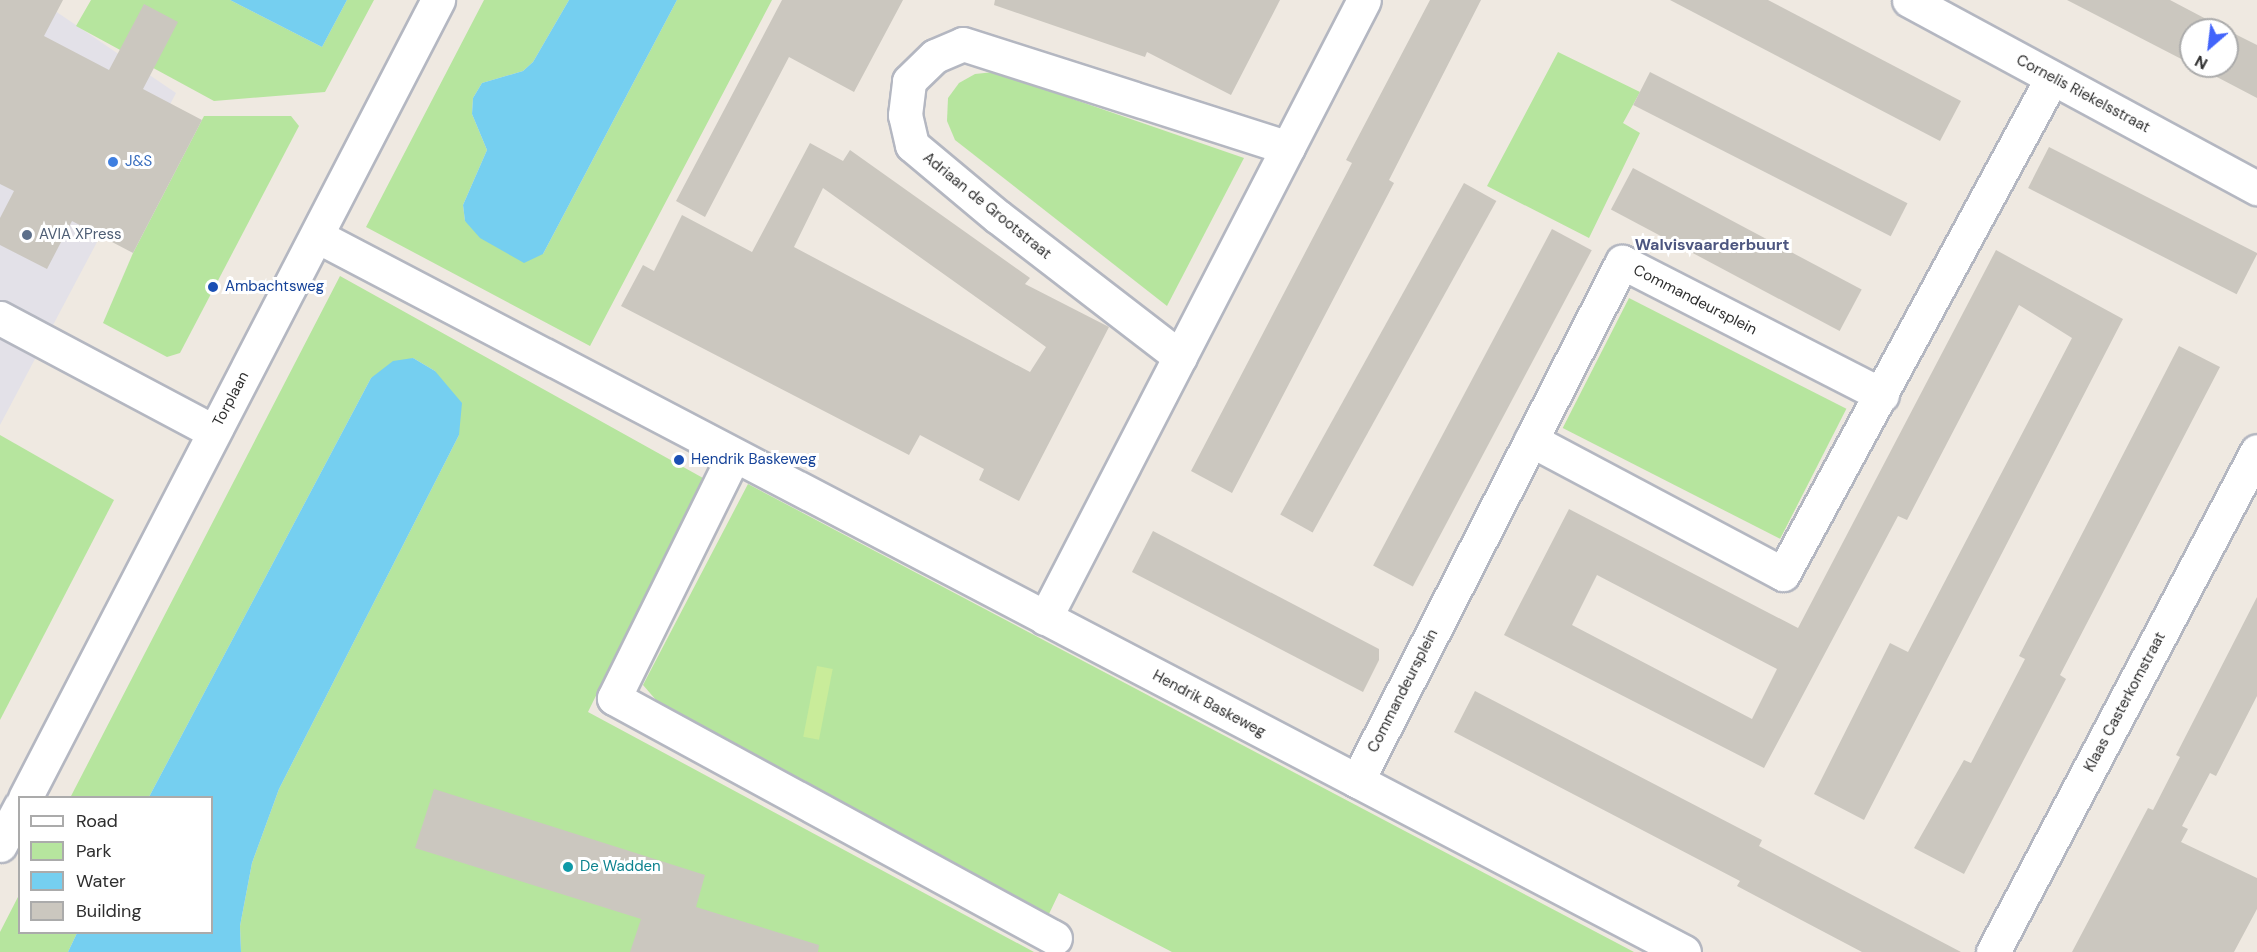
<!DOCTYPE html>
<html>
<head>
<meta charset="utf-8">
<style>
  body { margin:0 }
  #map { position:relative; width:2257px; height:952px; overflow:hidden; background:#efe9e1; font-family:"DM Sans",sans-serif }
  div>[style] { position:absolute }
  .industrial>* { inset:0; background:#e3e1e8 }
  .green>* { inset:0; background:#b6e59e; transform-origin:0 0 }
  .pitch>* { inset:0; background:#c9ec9a; transform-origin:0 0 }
  .water>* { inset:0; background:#75cff0 }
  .building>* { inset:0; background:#cbc7bf; transform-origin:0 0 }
  .roads { filter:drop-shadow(2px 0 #b4b7c1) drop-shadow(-2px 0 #b4b7c1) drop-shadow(0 2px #b4b7c1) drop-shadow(0 -2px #b4b7c1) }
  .minor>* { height:33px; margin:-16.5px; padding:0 16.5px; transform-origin:16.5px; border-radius:16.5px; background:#fff }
  .dots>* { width:16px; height:16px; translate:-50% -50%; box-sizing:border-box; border:3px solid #fff; border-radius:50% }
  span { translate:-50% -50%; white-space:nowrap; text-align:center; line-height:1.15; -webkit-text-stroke:6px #fff; paint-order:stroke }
  .street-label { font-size:15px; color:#2e2e2e }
  .shop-label { font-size:15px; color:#366cbe }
  .left { translate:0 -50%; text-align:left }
  .service-label { font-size:15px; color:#4e5e75 }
  .transit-label { font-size:15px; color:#164399 }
  .culture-label { font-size:15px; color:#0d838f }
  .neighbourhood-label { font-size:16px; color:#4d5680; font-weight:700 }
  .legend { position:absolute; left:18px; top:796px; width:195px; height:138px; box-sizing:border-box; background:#fff; border:2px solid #ababab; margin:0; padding:8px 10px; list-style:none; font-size:18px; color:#2e2e2e }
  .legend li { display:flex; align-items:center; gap:12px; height:30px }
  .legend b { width:30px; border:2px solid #ababab }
  .north { position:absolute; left:2179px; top:18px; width:60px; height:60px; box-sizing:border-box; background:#fff; border:2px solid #ababab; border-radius:50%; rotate:208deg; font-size:16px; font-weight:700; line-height:24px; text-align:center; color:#2e2e2e }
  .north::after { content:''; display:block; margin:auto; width:21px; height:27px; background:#4264fb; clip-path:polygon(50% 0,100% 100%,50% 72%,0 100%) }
</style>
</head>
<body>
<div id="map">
  <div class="industrial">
    <i style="clip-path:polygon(0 0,39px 0,176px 93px,0 425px)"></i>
  </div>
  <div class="green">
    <i style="clip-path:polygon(91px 0,230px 0,322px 47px,347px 0,374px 0,325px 92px,214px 101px,76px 26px)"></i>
    <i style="clip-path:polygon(484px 0,569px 0,533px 62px,523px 71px,482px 83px,473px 98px,472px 114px,487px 150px,463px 205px,465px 221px,543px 254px,677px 0,772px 0,590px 346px,366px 227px)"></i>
    <i style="clip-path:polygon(1558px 52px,1640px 92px,1623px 123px,1640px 133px,1589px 238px,1487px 186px)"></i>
    <i style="clip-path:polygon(994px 72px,1244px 158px,1167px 306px,955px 140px,947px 121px,948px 98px,959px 83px,975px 74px)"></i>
    <i style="clip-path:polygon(204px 116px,291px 116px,299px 126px,180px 353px,167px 357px,103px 323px,133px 253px)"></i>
    <i style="clip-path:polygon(340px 276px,703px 478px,588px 712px,1034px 952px,241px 952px,240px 926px,252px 863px,279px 789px,459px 435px,435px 371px,413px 358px,371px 378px,149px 797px,70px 798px)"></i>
    <i style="left:1629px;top:298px;width:244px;height:146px;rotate:27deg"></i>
    <i style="clip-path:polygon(0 435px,114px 500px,0 720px)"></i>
    <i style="clip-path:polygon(748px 484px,1634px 952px,1172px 952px,1059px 893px,1048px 916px,676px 723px,643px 685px)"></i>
    <i style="clip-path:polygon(19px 895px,20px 932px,77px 933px,68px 952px,0 952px,0 932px)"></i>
  </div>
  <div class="pitch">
    <i style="left:817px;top:666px;width:16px;height:72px;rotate:11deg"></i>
  </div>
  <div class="water">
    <i style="clip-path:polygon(230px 0,347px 0,322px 47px)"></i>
    <i style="clip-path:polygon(569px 0,677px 0,543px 254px,524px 263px,480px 238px,465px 221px,463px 205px,487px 150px,472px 114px,473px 98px,482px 83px,523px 71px,533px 62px)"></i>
    <i style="clip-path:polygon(413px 358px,435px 371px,462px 403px,459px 435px,279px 789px,252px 863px,240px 926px,241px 952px,68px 952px,77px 933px,212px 932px,212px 798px,149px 797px,371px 378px,393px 361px)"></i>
  </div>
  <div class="building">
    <i style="clip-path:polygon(0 0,63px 0,44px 36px,109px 70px,144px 4px,178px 22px,143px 89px,202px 120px,133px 253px,72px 221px,47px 269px,0 245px,0 218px,14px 191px,0 184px)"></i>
    <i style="clip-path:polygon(782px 0,903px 0,854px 92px,789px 57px,705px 217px,676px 201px)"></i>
    <i style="clip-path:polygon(995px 0,1280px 0,1231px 95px,1147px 52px,1145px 57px,994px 5px)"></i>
    <i style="clip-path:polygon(1430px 0,1481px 0,1389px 180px,1394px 183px,1232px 493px,1191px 471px,1352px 163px,1346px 160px)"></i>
    <i style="clip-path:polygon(1670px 0,1768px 0,1961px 101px,1940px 141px)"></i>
    <i style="clip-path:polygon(2067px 0,2170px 0,2227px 30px,2191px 30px,2191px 64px)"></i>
    <i style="clip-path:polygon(2227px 30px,2257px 45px,2257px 98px,2196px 66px,2227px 66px)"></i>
    <i style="left:1650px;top:72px;width:289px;height:37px;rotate:27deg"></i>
    <i style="clip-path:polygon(evenodd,810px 143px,843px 161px,850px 150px,1030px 278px,1025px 284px,1109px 327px,1019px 501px,979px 480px,984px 469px,920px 435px,909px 455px,621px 306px,643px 265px,654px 271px,682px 215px,752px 252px,810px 143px,823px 188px,1046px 347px,1030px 372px,794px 247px,823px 188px)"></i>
    <i style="left:2049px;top:147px;width:234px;height:46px;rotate:27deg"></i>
    <i style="left:1633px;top:168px;width:259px;height:47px;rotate:28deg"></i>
    <i style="left:1464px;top:183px;width:37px;height:379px;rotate:29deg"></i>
    <i style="left:1552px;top:229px;width:45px;height:381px;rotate:28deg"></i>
    <i style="clip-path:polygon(evenodd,1996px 250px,2123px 319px,1864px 820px,1814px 794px,1890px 643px,1908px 652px,2072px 338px,2019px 305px,1907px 520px,1898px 516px,1764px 768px,1504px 635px,1569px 509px,1798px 628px,1996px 250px,1597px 575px,1777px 669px,1752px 719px,1572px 625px,1597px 575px)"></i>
    <i style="clip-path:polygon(2179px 346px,2220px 367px,2060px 675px,2066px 679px,1964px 874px,1914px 848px,1964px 760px,1971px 763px,2025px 659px,2019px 656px)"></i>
    <i style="clip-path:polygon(1153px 531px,1379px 649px,1379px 660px,1363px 692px,1132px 572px)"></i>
    <i style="clip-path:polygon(2257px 597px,2257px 696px,2216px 776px,2210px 773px,2182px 826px,2188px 829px,2181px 842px,2257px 878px,2257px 909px,2234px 952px,2072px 952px,2148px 808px,2153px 810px,2180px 757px,2176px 755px)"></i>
    <i style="clip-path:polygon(1475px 691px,1762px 840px,1759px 846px,1961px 952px,1862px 952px,1737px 886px,1740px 881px,1454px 732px)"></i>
    <i style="clip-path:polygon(434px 789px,705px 875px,696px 907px,819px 945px,818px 952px,630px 952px,641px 919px,415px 848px)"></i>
  </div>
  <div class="roads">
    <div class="minor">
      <i style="left:1909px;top:0;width:396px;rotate:28.4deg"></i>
      <i style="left:317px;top:236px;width:1543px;rotate:27.64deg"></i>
      <i style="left:0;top:318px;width:242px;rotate:28deg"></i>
      <i style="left:1180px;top:357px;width:230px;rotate:-142.4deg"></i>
      <i style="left:998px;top:217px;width:112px;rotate:-140.1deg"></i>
      <i style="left:912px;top:145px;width:31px;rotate:-103deg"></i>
      <i style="left:905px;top:115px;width:34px;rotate:-83deg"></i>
      <i style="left:909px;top:81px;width:36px;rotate:-44deg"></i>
      <i style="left:935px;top:56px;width:30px;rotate:-23deg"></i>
      <i style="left:963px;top:44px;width:341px;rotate:17.7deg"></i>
      <i style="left:1531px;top:440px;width:285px;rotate:28deg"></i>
      <i style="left:1783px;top:574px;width:564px;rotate:-61.53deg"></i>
      <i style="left:734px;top:455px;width:271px;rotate:116.3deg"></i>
      <i style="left:614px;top:698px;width:502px;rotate:28.56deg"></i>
      <i style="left:1045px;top:618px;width:695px;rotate:-62.7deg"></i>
      <i style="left:1357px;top:781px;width:583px;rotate:-62.95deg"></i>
      <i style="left:1622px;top:262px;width:292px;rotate:27.1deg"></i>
      <i style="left:25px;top:798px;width:899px;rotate:-62.64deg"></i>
      <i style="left:0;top:845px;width:43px;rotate:-62.2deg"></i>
      <i style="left:1993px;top:952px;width:566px;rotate:-62.21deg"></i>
    </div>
  </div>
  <div class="dots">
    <i style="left:113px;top:162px;background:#3f7fe0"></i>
    <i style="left:27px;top:235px;background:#5c6f8a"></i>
    <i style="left:213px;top:287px;background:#1a4fb4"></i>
    <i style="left:679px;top:460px;background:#1a4fb4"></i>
    <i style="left:568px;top:867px;background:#0f9aa8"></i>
  </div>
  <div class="street-label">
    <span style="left:2083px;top:94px;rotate:28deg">Cornelis Riekelsstraat</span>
    <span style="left:987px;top:206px;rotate:39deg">Adriaan de Grootstraat</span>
    <span style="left:1695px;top:300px;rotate:27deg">Commandeursplein</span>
    <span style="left:231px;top:399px;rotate:-62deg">Torplaan</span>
    <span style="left:1403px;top:691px;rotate:-63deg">Commandeursplein</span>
    <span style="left:2125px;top:702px;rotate:-62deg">Klaas Casterkomstraat</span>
    <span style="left:1209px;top:704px;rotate:28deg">Hendrik Baskeweg</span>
  </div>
  <div class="shop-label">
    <span class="left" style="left:125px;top:162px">J&amp;S</span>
  </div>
  <div class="service-label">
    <span class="left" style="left:39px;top:235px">AVIA XPress</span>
  </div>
  <div class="transit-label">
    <span class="left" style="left:225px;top:287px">Ambachtsweg</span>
    <span class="left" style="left:691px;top:460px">Hendrik Baskeweg</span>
  </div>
  <div class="culture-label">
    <span class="left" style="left:580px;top:867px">De Wadden</span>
  </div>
  <div class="neighbourhood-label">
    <span style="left:1712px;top:245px">Walvisvaarderbuurt</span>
  </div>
  <ul class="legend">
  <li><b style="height:8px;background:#fff"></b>Road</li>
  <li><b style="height:16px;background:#b6e59e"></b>Park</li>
  <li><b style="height:16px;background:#75cff0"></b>Water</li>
  <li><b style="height:16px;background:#cbc7bf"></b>Building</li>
  </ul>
  <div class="north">N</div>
</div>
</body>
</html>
